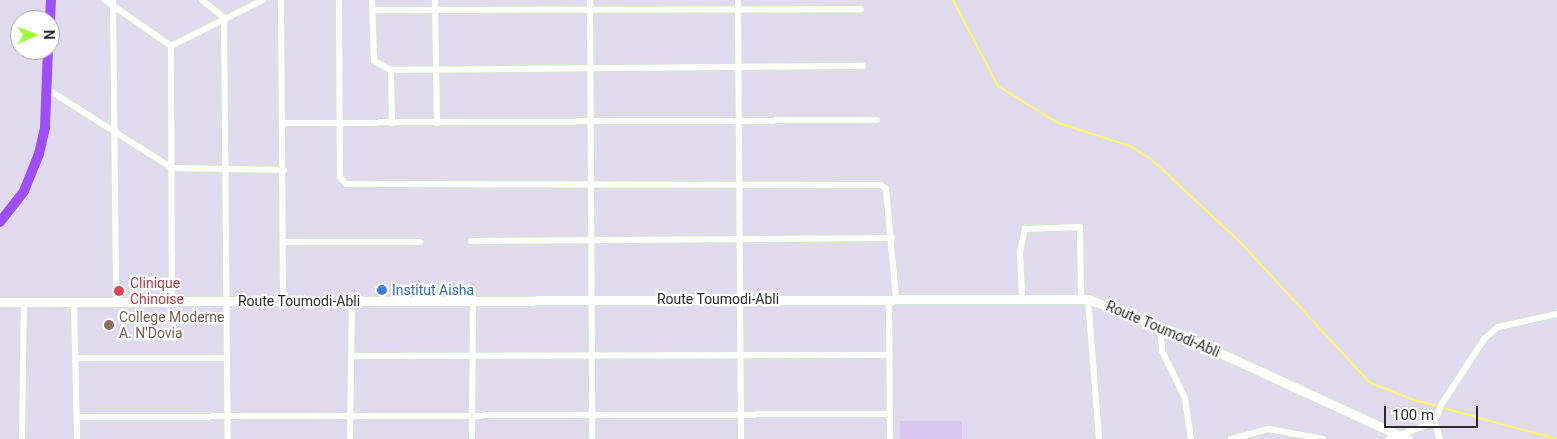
<!DOCTYPE html>
<html>
<head>
<meta charset="utf-8">
<style>
  body { margin:0 }
  #map { position:relative; width:1557px; height:439px; overflow:hidden; background:#dfdaee; font-family:Roboto,sans-serif }
  div>[style] { position:absolute }
  .education>* { inset:0; background:#d7c7f1; transform-origin:0 0 }
  .stream>* { height:2px; margin:-1px; padding:0 1px; transform-origin:1px; border-radius:1px; background:#fbf661 }
  .roads { filter:drop-shadow(1px 0 #d9e4cf) drop-shadow(-1px 0 #d9e4cf) drop-shadow(0 1px #d9e4cf) drop-shadow(0 -1px #d9e4cf) }
  .street>* { height:6px; margin:-3px; padding:0 3px; transform-origin:3px; border-radius:3px; background:#fff }
  .secondary>* { height:9px; margin:-4.5px; padding:0 4.5px; transform-origin:4.5px; border-radius:4.5px; background:#fff }
  .primary>* { height:10px; margin:-5px; padding:0 5px; transform-origin:5px; border-radius:5px; background:#a04dff }
  .dots>* { width:14px; height:14px; translate:-50% -50%; box-sizing:border-box; border:2px solid #fff; border-radius:50% }
  span { translate:-50% -50%; white-space:nowrap; text-align:center; line-height:1.15; -webkit-text-stroke:4.5px #fff; paint-order:stroke }
  .health-label { font-size:14px; color:#be3a42 }
  .left { translate:0 -50%; text-align:left }
  .shop-label { font-size:14px; color:#366cbe }
  .street-label { font-size:14px; color:#2a2a2a }
  .education-label { font-size:14px; color:#785e54 }
  .north { position:absolute; left:10px; top:10px; width:50px; height:50px; box-sizing:border-box; background:#fff; border:1px solid #aaa; border-radius:50%; rotate:89deg; font-size:14px; font-weight:700; line-height:20px; text-align:center; color:#2a2a2a }
  .north::after { content:''; display:block; margin:auto; width:18px; height:22px; background:#98ff35; clip-path:polygon(50% 0,100% 100%,50% 72%,0 100%) }
  .scale { position:absolute; left:1384px; top:406px; width:94px; height:22px; box-sizing:border-box; border:2px solid #2a2a2a; border-top:0; padding-left:6px; font-size:15px; line-height:18px; white-space:nowrap; color:#2a2a2a; -webkit-text-stroke:4px #fff; paint-order:stroke }
</style>
</head>
<body>
<div id="map">
  <div class="education">
    <i style="left:900px;top:421px;width:62px;height:18px"></i>
  </div>
  <div class="stream">
    <i style="left:953px;top:0;width:97px;rotate:62.4deg"></i>
    <i style="left:998px;top:86px;width:70px;rotate:31.7deg"></i>
    <i style="left:1058px;top:123px;width:76px;rotate:17.7deg"></i>
    <i style="left:1130px;top:146px;width:26px;rotate:32deg"></i>
    <i style="left:1152px;top:160px;width:120px;rotate:43deg"></i>
    <i style="left:1240px;top:242px;width:190px;rotate:47.3deg"></i>
    <i style="left:1369px;top:382px;width:45px;rotate:22deg"></i>
    <i style="left:1411px;top:399px;width:150px;rotate:15.4deg"></i>
  </div>
  <div class="roads">
    <div class="street">
      <i style="left:105px;top:0;width:80px;rotate:34.9deg"></i>
      <i style="left:113px;top:0;width:301px;rotate:89.4deg"></i>
      <i style="left:202px;top:0;width:28px;rotate:39deg"></i>
      <i style="left:224px;top:18px;width:421px;rotate:89.5deg"></i>
      <i style="left:281px;top:0;width:300px;rotate:89.6deg"></i>
      <i style="left:339px;top:0;width:177px;rotate:89.7deg"></i>
      <i style="left:340px;top:177px;width:9px;rotate:49deg"></i>
      <i style="left:346px;top:184px;width:535px;rotate:0.11deg"></i>
      <i style="left:881px;top:185px;width:6px;rotate:39deg"></i>
      <i style="left:886px;top:189px;width:110px;rotate:84.8deg"></i>
      <i style="left:372px;top:0;width:61px;rotate:88.1deg"></i>
      <i style="left:374px;top:61px;width:19px;rotate:28deg"></i>
      <i style="left:391px;top:70px;width:472px;rotate:-0.5deg"></i>
      <i style="left:435px;top:0;width:123px;rotate:89.1deg"></i>
      <i style="left:590px;top:0;width:439px;rotate:89.7deg"></i>
      <i style="left:738px;top:0;width:439px;rotate:89.6deg"></i>
      <i style="left:373px;top:10px;width:488px;rotate:-0.1deg"></i>
      <i style="left:171px;top:46px;width:254px;rotate:89.8deg"></i>
      <i style="left:171px;top:46px;width:103px;rotate:-26.6deg"></i>
      <i style="left:391px;top:70px;width:53px;rotate:88.9deg"></i>
      <i style="left:47px;top:89px;width:148px;rotate:32.3deg"></i>
      <i style="left:172px;top:168px;width:112px;rotate:1deg"></i>
      <i style="left:282px;top:123px;width:595px;rotate:-0.29deg"></i>
      <i style="left:471px;top:241px;width:421px;rotate:-0.4deg"></i>
      <i style="left:284px;top:242px;width:136px"></i>
      <i style="left:1022px;top:296px;width:44px;rotate:-92.6deg"></i>
      <i style="left:1020px;top:252px;width:24px;rotate:-78deg"></i>
      <i style="left:1025px;top:229px;width:55px;rotate:-2.1deg"></i>
      <i style="left:1080px;top:227px;width:72px;rotate:89.2deg"></i>
      <i style="left:889px;top:299px;width:140px;rotate:89.6deg"></i>
      <i style="left:1088px;top:299px;width:140px;rotate:85.5deg"></i>
      <i style="left:74px;top:302px;width:137px;rotate:88.7deg"></i>
      <i style="left:1160px;top:326px;width:25px;rotate:85deg"></i>
      <i style="left:1162px;top:351px;width:52px;rotate:63.9deg"></i>
      <i style="left:1185px;top:398px;width:41px;rotate:81.7deg"></i>
      <i style="left:351px;top:356px;width:539px;rotate:-0.11deg"></i>
      <i style="left:77px;top:358px;width:150px"></i>
      <i style="left:77px;top:417px;width:813px;rotate:-0.21deg"></i>
      <i style="left:1435px;top:422px;width:18px;rotate:74deg"></i>
      <i style="left:22px;top:439px;width:137px;rotate:-89.2deg"></i>
      <i style="left:350px;top:439px;width:138px;rotate:-89.2deg"></i>
      <i style="left:472px;top:439px;width:138px;rotate:-89.6deg"></i>
      <i style="left:1231px;top:439px;width:39px;rotate:-15deg"></i>
      <i style="left:1269px;top:429px;width:55px;rotate:10.5deg"></i>
      <i style="left:1389px;top:439px;width:49px;rotate:-20.3deg"></i>
      <i style="left:1435px;top:422px;width:18px;rotate:-71deg"></i>
      <i style="left:1441px;top:405px;width:80px;rotate:-56.7deg"></i>
      <i style="left:1485px;top:338px;width:17px;rotate:-40deg"></i>
      <i style="left:1498px;top:327px;width:60px;rotate:-12.4deg"></i>
    </div>
    <div class="secondary">
      <i style="left:0;top:302px;width:1088px;rotate:-0.16deg"></i>
      <i style="left:1088px;top:299px;width:97px;rotate:21deg"></i>
      <i style="left:1179px;top:334px;width:251px;rotate:24.7deg"></i>
    </div>
    <div class="primary">
      <i style="left:50px;top:20px;width:20px;rotate:-87deg"></i>
      <i style="left:0;top:222px;width:39px;rotate:-52deg"></i>
      <i style="left:24px;top:191px;width:40px;rotate:-68deg"></i>
      <i style="left:39px;top:154px;width:28px;rotate:-77deg"></i>
      <i style="left:45px;top:127px;width:77px;rotate:-87.8deg"></i>
    </div>
  </div>
  <div class="dots">
    <i style="left:382px;top:290px;background:#3f7fe0"></i>
    <i style="left:119px;top:291px;background:#e0444e"></i>
    <i style="left:109px;top:325px;background:#8d6e63"></i>
  </div>
  <div class="health-label">
    <span class="left" style="left:130px;top:291px">Clinique<br>Chinoise</span>
  </div>
  <div class="shop-label">
    <span class="left" style="left:392px;top:290px">Institut Aisha</span>
  </div>
  <div class="street-label">
    <span style="left:718px;top:299px">Route Toumodi-Abli</span>
    <span style="left:299px;top:301px">Route Toumodi-Abli</span>
    <span style="left:1163px;top:329px;rotate:23deg">Route Toumodi-Abli</span>
  </div>
  <div class="education-label">
    <span class="left" style="left:119px;top:325px">College Moderne<br>A. N'Dovia</span>
  </div>
  <div class="north">N</div>
  <div class="scale">100 m</div>
</div>
</body>
</html>
